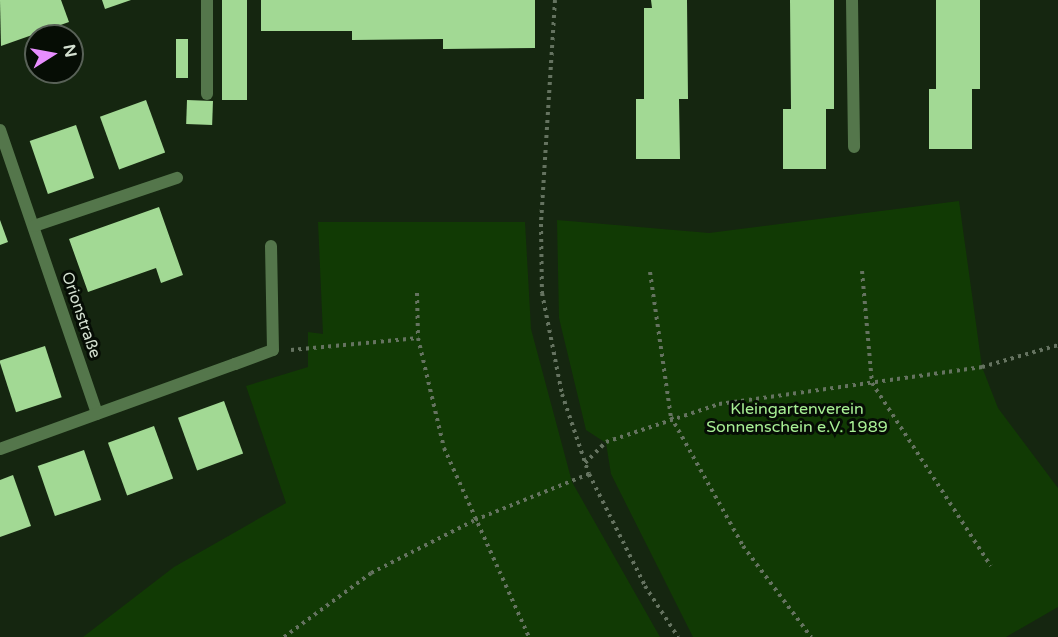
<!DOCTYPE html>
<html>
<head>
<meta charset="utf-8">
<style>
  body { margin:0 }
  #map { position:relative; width:1058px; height:637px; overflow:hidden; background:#152610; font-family:"Varela Round",sans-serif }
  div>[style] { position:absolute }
  .green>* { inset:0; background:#113a04 }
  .building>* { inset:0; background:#a2d994; transform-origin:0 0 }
  .path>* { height:4px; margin-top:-2px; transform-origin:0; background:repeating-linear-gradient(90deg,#657360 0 3px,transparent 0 7.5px) }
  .lane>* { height:12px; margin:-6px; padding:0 6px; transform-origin:6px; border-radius:6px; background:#54764b }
  .street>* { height:12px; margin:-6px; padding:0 6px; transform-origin:6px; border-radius:6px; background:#54764b }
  span { translate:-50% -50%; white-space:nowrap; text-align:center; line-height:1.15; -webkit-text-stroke:6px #060d05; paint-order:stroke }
  .street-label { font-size:16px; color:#d4e0d1 }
  .park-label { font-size:16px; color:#a8ef95 }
  .north { position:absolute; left:24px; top:24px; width:60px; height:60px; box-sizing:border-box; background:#060d05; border:2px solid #586157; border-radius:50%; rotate:79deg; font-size:16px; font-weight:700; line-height:24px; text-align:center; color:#d4e0d1 }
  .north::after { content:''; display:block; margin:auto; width:21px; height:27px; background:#e88eff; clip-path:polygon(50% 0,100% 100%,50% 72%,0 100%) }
</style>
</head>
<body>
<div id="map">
  <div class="green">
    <i style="clip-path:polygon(959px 201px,982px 367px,998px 408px,1058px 488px,1058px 607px,1006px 637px,693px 637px,611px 474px,606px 443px,586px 430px,559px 318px,557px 220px,709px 233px)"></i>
    <i style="clip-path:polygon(318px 222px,525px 222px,531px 329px,572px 482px,660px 637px,83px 637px,174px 567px,286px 503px,246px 386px,308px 367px,308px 332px,323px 334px)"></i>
  </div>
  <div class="building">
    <i style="clip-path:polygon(0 0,61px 0,69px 22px,1px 46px)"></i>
    <i style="clip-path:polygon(102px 0,131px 0,105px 9px)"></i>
    <i style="left:222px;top:0;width:25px;height:100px"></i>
    <i style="clip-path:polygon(261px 0,535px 0,535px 48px,443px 49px,443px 39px,352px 40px,352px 31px,261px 31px)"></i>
    <i style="clip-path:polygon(651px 0,687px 0,688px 99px,679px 99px,680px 159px,636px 159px,636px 99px,644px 99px,644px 8px,652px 8px)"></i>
    <i style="clip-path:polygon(790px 0,834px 0,834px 109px,826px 109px,826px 169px,783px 169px,783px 109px,791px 109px)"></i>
    <i style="clip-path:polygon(936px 0,980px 0,980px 89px,972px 89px,972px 149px,929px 149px,929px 89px,936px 89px)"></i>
    <i style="left:176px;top:39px;width:12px;height:39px"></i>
    <i style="left:146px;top:100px;width:56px;height:49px;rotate:70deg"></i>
    <i style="left:187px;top:100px;width:26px;height:24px;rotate:2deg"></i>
    <i style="left:76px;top:125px;width:56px;height:49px;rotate:71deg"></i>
    <i style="clip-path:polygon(159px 207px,183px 275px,161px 283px,156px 268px,88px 292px,69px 239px)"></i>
    <i style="clip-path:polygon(0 220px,8px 242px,0 245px)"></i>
    <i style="left:45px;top:346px;width:54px;height:48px;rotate:72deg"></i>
    <i style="left:224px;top:401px;width:56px;height:49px;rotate:70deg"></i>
    <i style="left:154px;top:426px;width:56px;height:49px;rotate:70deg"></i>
    <i style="left:84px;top:450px;width:53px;height:49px;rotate:71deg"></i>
    <i style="clip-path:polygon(13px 475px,31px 526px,0 537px,0 480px)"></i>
  </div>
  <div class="path">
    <i style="left:555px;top:0;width:224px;rotate:93.6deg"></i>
    <i style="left:541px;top:224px;width:69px;rotate:89.2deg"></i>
    <i style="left:542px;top:293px;width:103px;rotate:78.8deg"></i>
    <i style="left:562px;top:394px;width:84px;rotate:71.4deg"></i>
    <i style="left:589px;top:474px;width:125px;rotate:63.4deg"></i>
    <i style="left:645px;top:586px;width:61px;rotate:57.1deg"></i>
    <i style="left:862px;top:271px;width:112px;rotate:84.9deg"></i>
    <i style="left:872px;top:383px;width:218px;rotate:57deg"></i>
    <i style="left:650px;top:272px;width:147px;rotate:81.8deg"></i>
    <i style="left:671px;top:417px;width:148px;rotate:60.8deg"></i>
    <i style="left:743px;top:546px;width:114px;rotate:53.2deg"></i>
    <i style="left:417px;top:293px;width:45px;rotate:88.7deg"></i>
    <i style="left:418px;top:338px;width:113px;rotate:76.7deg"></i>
    <i style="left:444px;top:448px;width:207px;rotate:65.8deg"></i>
    <i style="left:291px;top:350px;width:128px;rotate:-5.4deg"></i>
    <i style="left:585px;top:463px;width:30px;rotate:-45deg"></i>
    <i style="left:606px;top:442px;width:119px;rotate:-18.6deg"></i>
    <i style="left:719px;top:404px;width:266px;rotate:-8deg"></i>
    <i style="left:982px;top:367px;width:79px;rotate:-16.1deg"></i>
    <i style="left:284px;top:637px;width:108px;rotate:-36.3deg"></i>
    <i style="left:371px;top:573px;width:117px;rotate:-27deg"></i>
    <i style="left:475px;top:520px;width:123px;rotate:-22deg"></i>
  </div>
  <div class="lane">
    <i style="left:207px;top:0;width:94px;rotate:90deg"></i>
    <i style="left:852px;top:0;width:147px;rotate:89.2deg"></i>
    <i style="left:235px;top:364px;width:40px;rotate:-20.2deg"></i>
    <i style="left:273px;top:350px;width:104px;rotate:-91.1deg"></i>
  </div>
  <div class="street">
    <i style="left:0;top:130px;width:300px;rotate:71.1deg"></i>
    <i style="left:34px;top:226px;width:151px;rotate:-18.6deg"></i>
    <i style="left:0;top:449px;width:250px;rotate:-19.9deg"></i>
  </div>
  <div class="street-label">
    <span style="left:81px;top:315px;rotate:71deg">Orionstraße</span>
  </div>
  <div class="park-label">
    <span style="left:797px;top:418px">Kleingartenverein<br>Sonnenschein e.V. 1989</span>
  </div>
  <div class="north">N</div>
</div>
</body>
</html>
